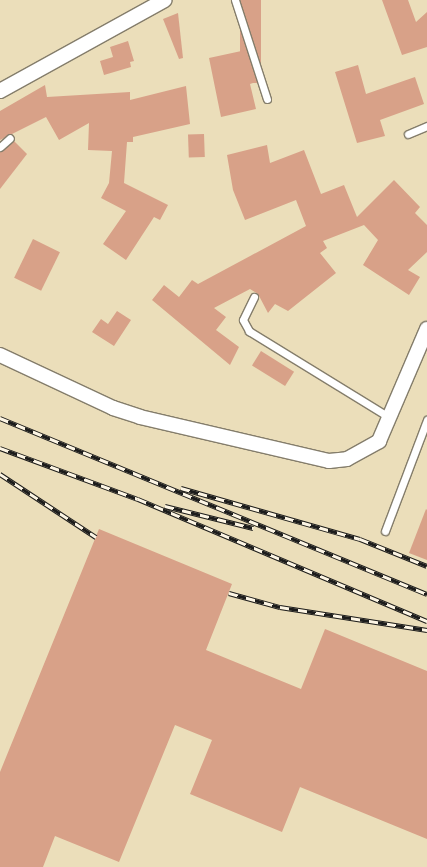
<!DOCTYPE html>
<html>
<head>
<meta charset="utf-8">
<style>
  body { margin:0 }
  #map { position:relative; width:427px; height:867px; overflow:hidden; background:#ebdeba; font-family:Vollkorn,serif }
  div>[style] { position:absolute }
  .building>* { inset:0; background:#d8a188; transform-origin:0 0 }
  .roads { filter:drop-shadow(1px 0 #847d6b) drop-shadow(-1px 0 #847d6b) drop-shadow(0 1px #847d6b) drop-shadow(0 -1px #847d6b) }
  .service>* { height:7px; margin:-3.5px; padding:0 3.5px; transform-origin:3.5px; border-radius:3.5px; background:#fff }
  .minor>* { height:14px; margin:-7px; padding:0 7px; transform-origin:7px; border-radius:7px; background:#fff }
  .rail>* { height:4.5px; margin-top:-2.25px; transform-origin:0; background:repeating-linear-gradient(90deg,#fcf5e5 0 9px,#1c1c1c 0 18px); box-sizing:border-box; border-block:1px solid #1c1c1c }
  span { translate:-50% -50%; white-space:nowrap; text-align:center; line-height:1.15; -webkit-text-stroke:4px #fcf5e5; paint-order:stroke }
</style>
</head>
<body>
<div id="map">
  <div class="building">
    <i style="left:240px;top:0;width:21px;height:83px"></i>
    <i style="clip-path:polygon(382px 0,408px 0,416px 22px,427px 12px,427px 47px,402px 55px)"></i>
    <i style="clip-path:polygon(178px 13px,183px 58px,179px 59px,163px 19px)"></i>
    <i style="clip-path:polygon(128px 41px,134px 61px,130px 62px,131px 67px,104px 75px,100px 61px,113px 57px,110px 47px)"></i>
    <i style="clip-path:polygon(246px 50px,256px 82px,250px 84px,256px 109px,221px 117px,209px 58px)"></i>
    <i style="clip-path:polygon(358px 65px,366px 94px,415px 77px,424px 104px,380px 120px,385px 136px,357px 143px,335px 72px)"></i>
    <i style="clip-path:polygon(45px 85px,47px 97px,130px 92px,130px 100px,186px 86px,190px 124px,133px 137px,133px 142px,127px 142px,124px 183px,168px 205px,160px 220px,154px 217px,126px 260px,103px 244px,126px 211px,101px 198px,109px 183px,112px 151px,88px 150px,89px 123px,59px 140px,46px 117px,0 140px,0 111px)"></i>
    <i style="left:204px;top:134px;width:23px;height:16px;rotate:88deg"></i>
    <i style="clip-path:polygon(14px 141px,27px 154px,0 189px,0 152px)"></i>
    <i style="clip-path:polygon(267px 145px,270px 163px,304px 150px,321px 194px,344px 185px,357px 217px,394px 180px,420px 207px,415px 213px,427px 225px,427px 252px,408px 270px,420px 277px,409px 295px,363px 265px,378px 240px,364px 225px,323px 241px,327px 248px,320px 253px,336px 273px,288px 311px,275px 304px,268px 313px,258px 294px,250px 289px,214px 308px,226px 317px,216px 330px,239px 347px,230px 365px,152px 300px,164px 285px,179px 297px,192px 280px,198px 284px,306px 226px,296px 200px,245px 220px,233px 190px,227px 155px)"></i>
    <i style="left:33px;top:239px;width:30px;height:43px;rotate:26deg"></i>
    <i style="clip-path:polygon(117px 311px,131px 320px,114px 346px,92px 332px,101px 319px,108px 324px)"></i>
    <i style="left:261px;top:351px;width:39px;height:17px;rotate:32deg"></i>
    <i style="clip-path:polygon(426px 509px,427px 510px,427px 560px,409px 553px)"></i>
    <i style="clip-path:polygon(99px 529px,232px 584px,206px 650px,301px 689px,325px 629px,427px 671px,427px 839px,300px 787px,282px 832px,190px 794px,212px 740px,175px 725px,119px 862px,55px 836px,43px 867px,0 867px,0 772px)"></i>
  </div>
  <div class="roads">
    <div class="service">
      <i style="left:235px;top:0;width:104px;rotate:72.1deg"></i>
      <i style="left:408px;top:134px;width:21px;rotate:-23deg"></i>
      <i style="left:0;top:147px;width:13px;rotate:-42deg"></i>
      <i style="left:254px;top:297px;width:25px;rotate:116deg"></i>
      <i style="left:243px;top:320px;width:13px;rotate:61deg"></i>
      <i style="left:249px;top:331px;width:164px;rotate:31.6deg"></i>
      <i style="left:385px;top:531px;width:119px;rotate:-69.3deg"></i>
    </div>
    <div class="minor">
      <i style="left:0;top:91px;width:188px;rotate:-28.9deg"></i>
      <i style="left:0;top:355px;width:125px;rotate:25.1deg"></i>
      <i style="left:113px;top:408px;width:28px;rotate:18deg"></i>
      <i style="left:140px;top:417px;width:194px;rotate:13.1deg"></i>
      <i style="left:329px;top:461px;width:18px;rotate:-6deg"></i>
      <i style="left:347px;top:459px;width:37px;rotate:-29deg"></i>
      <i style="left:379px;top:441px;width:122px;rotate:-66.8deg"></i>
    </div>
  </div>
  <div class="rail">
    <i style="left:0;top:418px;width:462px;rotate:22.4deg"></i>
    <i style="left:0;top:448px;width:147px;rotate:20.3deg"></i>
    <i style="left:138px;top:499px;width:314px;rotate:22.9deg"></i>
    <i style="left:0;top:474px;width:115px;rotate:33.3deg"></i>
    <i style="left:181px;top:488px;width:186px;rotate:15.9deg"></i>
    <i style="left:360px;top:539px;width:72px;rotate:21.9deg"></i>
    <i style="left:165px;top:506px;width:91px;rotate:14deg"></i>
    <i style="left:229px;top:593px;width:53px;rotate:15.4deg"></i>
    <i style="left:280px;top:607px;width:149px;rotate:8.9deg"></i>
  </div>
</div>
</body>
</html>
